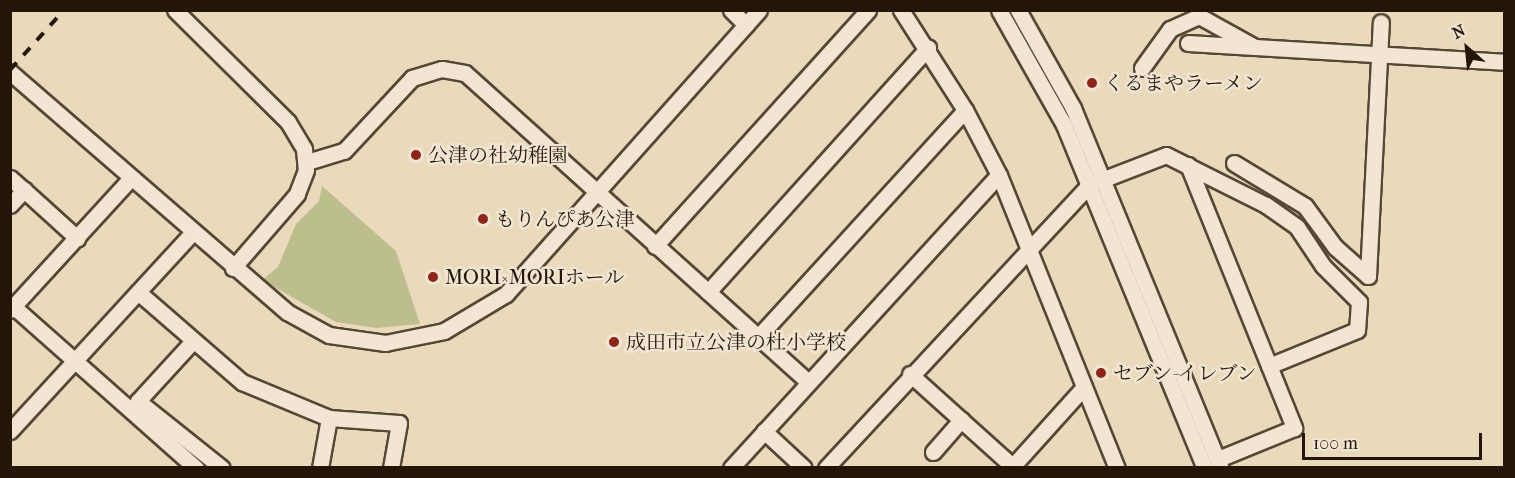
<!DOCTYPE html>
<html>
<head>
<meta charset="utf-8">
<style>
  body { margin:0 }
  #map { position:relative; width:1515px; height:478px; overflow:hidden; background:#ebd9bc; font-family:"IM FELL French Canon","Noto Serif JP",serif }
  div>[style] { position:absolute }
  .green>* { inset:0; background:#bdbe8d }
  .roads { filter:drop-shadow(2px 0 #554734) drop-shadow(-2px 0 #554734) drop-shadow(0 2px #554734) drop-shadow(0 -2px #554734) }
  .minor>* { height:15px; margin:-7.5px; padding:0 7.5px; transform-origin:7.5px; border-radius:7.5px; background:#f2e6d3 }
  .rail>* { height:4px; margin-top:-2px; transform-origin:0; background:repeating-linear-gradient(90deg,#231607 0 10px,transparent 0 20px) }
  .dots>* { width:16px; height:16px; translate:-50% -50%; box-sizing:border-box; border:3px solid #f2e6d3; border-radius:50% }
  span { translate:-50% -50%; white-space:nowrap; text-align:center; line-height:1.15; -webkit-text-stroke:5px #f2e6d3; paint-order:stroke }
  .poi-label { font-size:20px; color:#231607 }
  .left { translate:0 -50%; text-align:left }
  .frame { position:absolute; inset:0; border:12px solid #231607; pointer-events:none }
  .north { position:absolute; left:1437px; top:18px; width:60px; height:60px; -webkit-text-stroke:4px #f2e6d3; paint-order:stroke; rotate:333deg; font-size:16px; font-weight:700; line-height:24px; text-align:center; color:#231607 }
  .north::after { content:''; display:block; margin:auto; width:21px; height:27px; background:#231607; clip-path:polygon(50% 0,100% 100%,50% 72%,0 100%) }
  .scale { position:absolute; left:1302px; top:433px; width:180px; height:27px; box-sizing:border-box; border:3px solid #231607; border-top:0; padding-left:8px; font-size:18px; line-height:21px; white-space:nowrap; color:#231607; -webkit-text-stroke:4px #f2e6d3; paint-order:stroke }
</style>
</head>
<body>
<div id="map">
  <div class="green">
    <i style="clip-path:polygon(322px 186px,396px 251px,420px 324px,376px 328px,336px 322px,262px 280px,278px 267px,296px 224px,319px 201px)"></i>
  </div>
  <div class="roads">
    <div class="minor">
      <i style="left:175px;top:10px;width:159px;rotate:44.7deg"></i>
      <i style="left:288px;top:122px;width:31px;rotate:59deg"></i>
      <i style="left:304px;top:149px;width:21px;rotate:85deg"></i>
      <i style="left:306px;top:170px;width:26px;rotate:111deg"></i>
      <i style="left:297px;top:194px;width:98px;rotate:130.9deg"></i>
      <i style="left:731px;top:10px;width:21px;rotate:45deg"></i>
      <i style="left:901px;top:10px;width:119px;rotate:57.4deg"></i>
      <i style="left:965px;top:110px;width:73px;rotate:62.4deg"></i>
      <i style="left:999px;top:175px;width:316px;rotate:68.1deg"></i>
      <i style="left:999px;top:10px;width:132px;rotate:60.5deg"></i>
      <i style="left:1064px;top:125px;width:371px;rotate:67.7deg"></i>
      <i style="left:1018px;top:10px;width:112px;rotate:60.7deg"></i>
      <i style="left:1073px;top:108px;width:389px;rotate:67.7deg"></i>
      <i style="left:1188px;top:43px;width:66px;rotate:3.5deg"></i>
      <i style="left:1142px;top:68px;width:48px;rotate:-54.3deg"></i>
      <i style="left:1170px;top:29px;width:32px;rotate:-24deg"></i>
      <i style="left:1199px;top:16px;width:64px;rotate:29deg"></i>
      <i style="left:1255px;top:47px;width:249px;rotate:3.4deg"></i>
      <i style="left:10px;top:72px;width:367px;rotate:40.9deg"></i>
      <i style="left:287px;top:312px;width:48px;rotate:28.7deg"></i>
      <i style="left:329px;top:335px;width:57px;rotate:8.1deg"></i>
      <i style="left:385px;top:343px;width:60px;rotate:-11.5deg"></i>
      <i style="left:444px;top:331px;width:72px;rotate:-30.8deg"></i>
      <i style="left:506px;top:294px;width:380px;rotate:-48.3deg"></i>
      <i style="left:307px;top:162px;width:39px;rotate:-17deg"></i>
      <i style="left:344px;top:151px;width:100px;rotate:-47deg"></i>
      <i style="left:412px;top:78px;width:31px;rotate:-17deg"></i>
      <i style="left:442px;top:69px;width:23px;rotate:10deg"></i>
      <i style="left:465px;top:73px;width:460px;rotate:42deg"></i>
      <i style="left:1234px;top:163px;width:83px;rotate:31.2deg"></i>
      <i style="left:1305px;top:206px;width:51px;rotate:53.8deg"></i>
      <i style="left:1335px;top:247px;width:44px;rotate:41.3deg"></i>
      <i style="left:1188px;top:165px;width:284px;rotate:68deg"></i>
      <i style="left:1294px;top:428px;width:82px;rotate:157.8deg"></i>
      <i style="left:10px;top:178px;width:18px;rotate:41deg"></i>
      <i style="left:1104px;top:179px;width:66px;rotate:-21.2deg"></i>
      <i style="left:1166px;top:155px;width:112px;rotate:26.6deg"></i>
      <i style="left:1266px;top:205px;width:38px;rotate:35deg"></i>
      <i style="left:1297px;top:227px;width:47px;rotate:56.3deg"></i>
      <i style="left:1323px;top:266px;width:51px;rotate:45deg"></i>
      <i style="left:1359px;top:302px;width:28px;rotate:94deg"></i>
      <i style="left:1357px;top:330px;width:95px;rotate:157.8deg"></i>
      <i style="left:10px;top:205px;width:21px;rotate:-47deg"></i>
      <i style="left:24px;top:190px;width:72px;rotate:42.2deg"></i>
      <i style="left:655px;top:246px;width:318px;rotate:-47.9deg"></i>
      <i style="left:1368px;top:276px;width:254px;rotate:-87.1deg"></i>
      <i style="left:138px;top:292px;width:138px;rotate:40.9deg"></i>
      <i style="left:242px;top:382px;width:94px;rotate:22.5deg"></i>
      <i style="left:329px;top:418px;width:70px;rotate:4.1deg"></i>
      <i style="left:399px;top:423px;width:46px;rotate:100.1deg"></i>
      <i style="left:708px;top:292px;width:329px;rotate:-48deg"></i>
      <i style="left:14px;top:307px;width:243px;rotate:41.5deg"></i>
      <i style="left:10px;top:310px;width:179px;rotate:-47.5deg"></i>
      <i style="left:758px;top:337px;width:307px;rotate:-47.6deg"></i>
      <i style="left:192px;top:342px;width:80px;rotate:132.5deg"></i>
      <i style="left:138px;top:401px;width:107px;rotate:38.6deg"></i>
      <i style="left:910px;top:374px;width:137px;rotate:42deg"></i>
      <i style="left:10px;top:431px;width:269px;rotate:-47.4deg"></i>
      <i style="left:764px;top:431px;width:54px;rotate:42.8deg"></i>
      <i style="left:933px;top:452px;width:43px;rotate:-48.8deg"></i>
      <i style="left:320px;top:468px;width:51px;rotate:-79.8deg"></i>
      <i style="left:731px;top:468px;width:397px;rotate:-47.6deg"></i>
      <i style="left:826px;top:468px;width:388px;rotate:-47.1deg"></i>
      <i style="left:1011px;top:468px;width:109px;rotate:-48deg"></i>
    </div>
  </div>
  <div class="rail">
    <i style="left:10px;top:70px;width:81px;rotate:-48deg"></i>
  </div>
  <div class="dots">
    <i style="left:1092px;top:83px;background:#8f2418"></i>
    <i style="left:416px;top:155px;background:#8f2418"></i>
    <i style="left:483px;top:219px;background:#8f2418"></i>
    <i style="left:433px;top:277px;background:#8f2418"></i>
    <i style="left:614px;top:342px;background:#8f2418"></i>
    <i style="left:1101px;top:373px;background:#8f2418"></i>
  </div>
  <div class="poi-label">
    <span class="left" style="left:1104px;top:83px">くるまやラーメン</span>
    <span class="left" style="left:428px;top:155px">公津の社幼稚園</span>
    <span class="left" style="left:495px;top:219px">もりんぴあ公津</span>
    <span class="left" style="left:445px;top:277px">MORI×MORIホール</span>
    <span class="left" style="left:626px;top:342px">成田市立公津の杜小学校</span>
    <span class="left" style="left:1113px;top:373px">セブン-イレブン</span>
  </div>
  <div class="frame"></div>
  <div class="north">N</div>
  <div class="scale">100 m</div>
</div>
</body>
</html>
